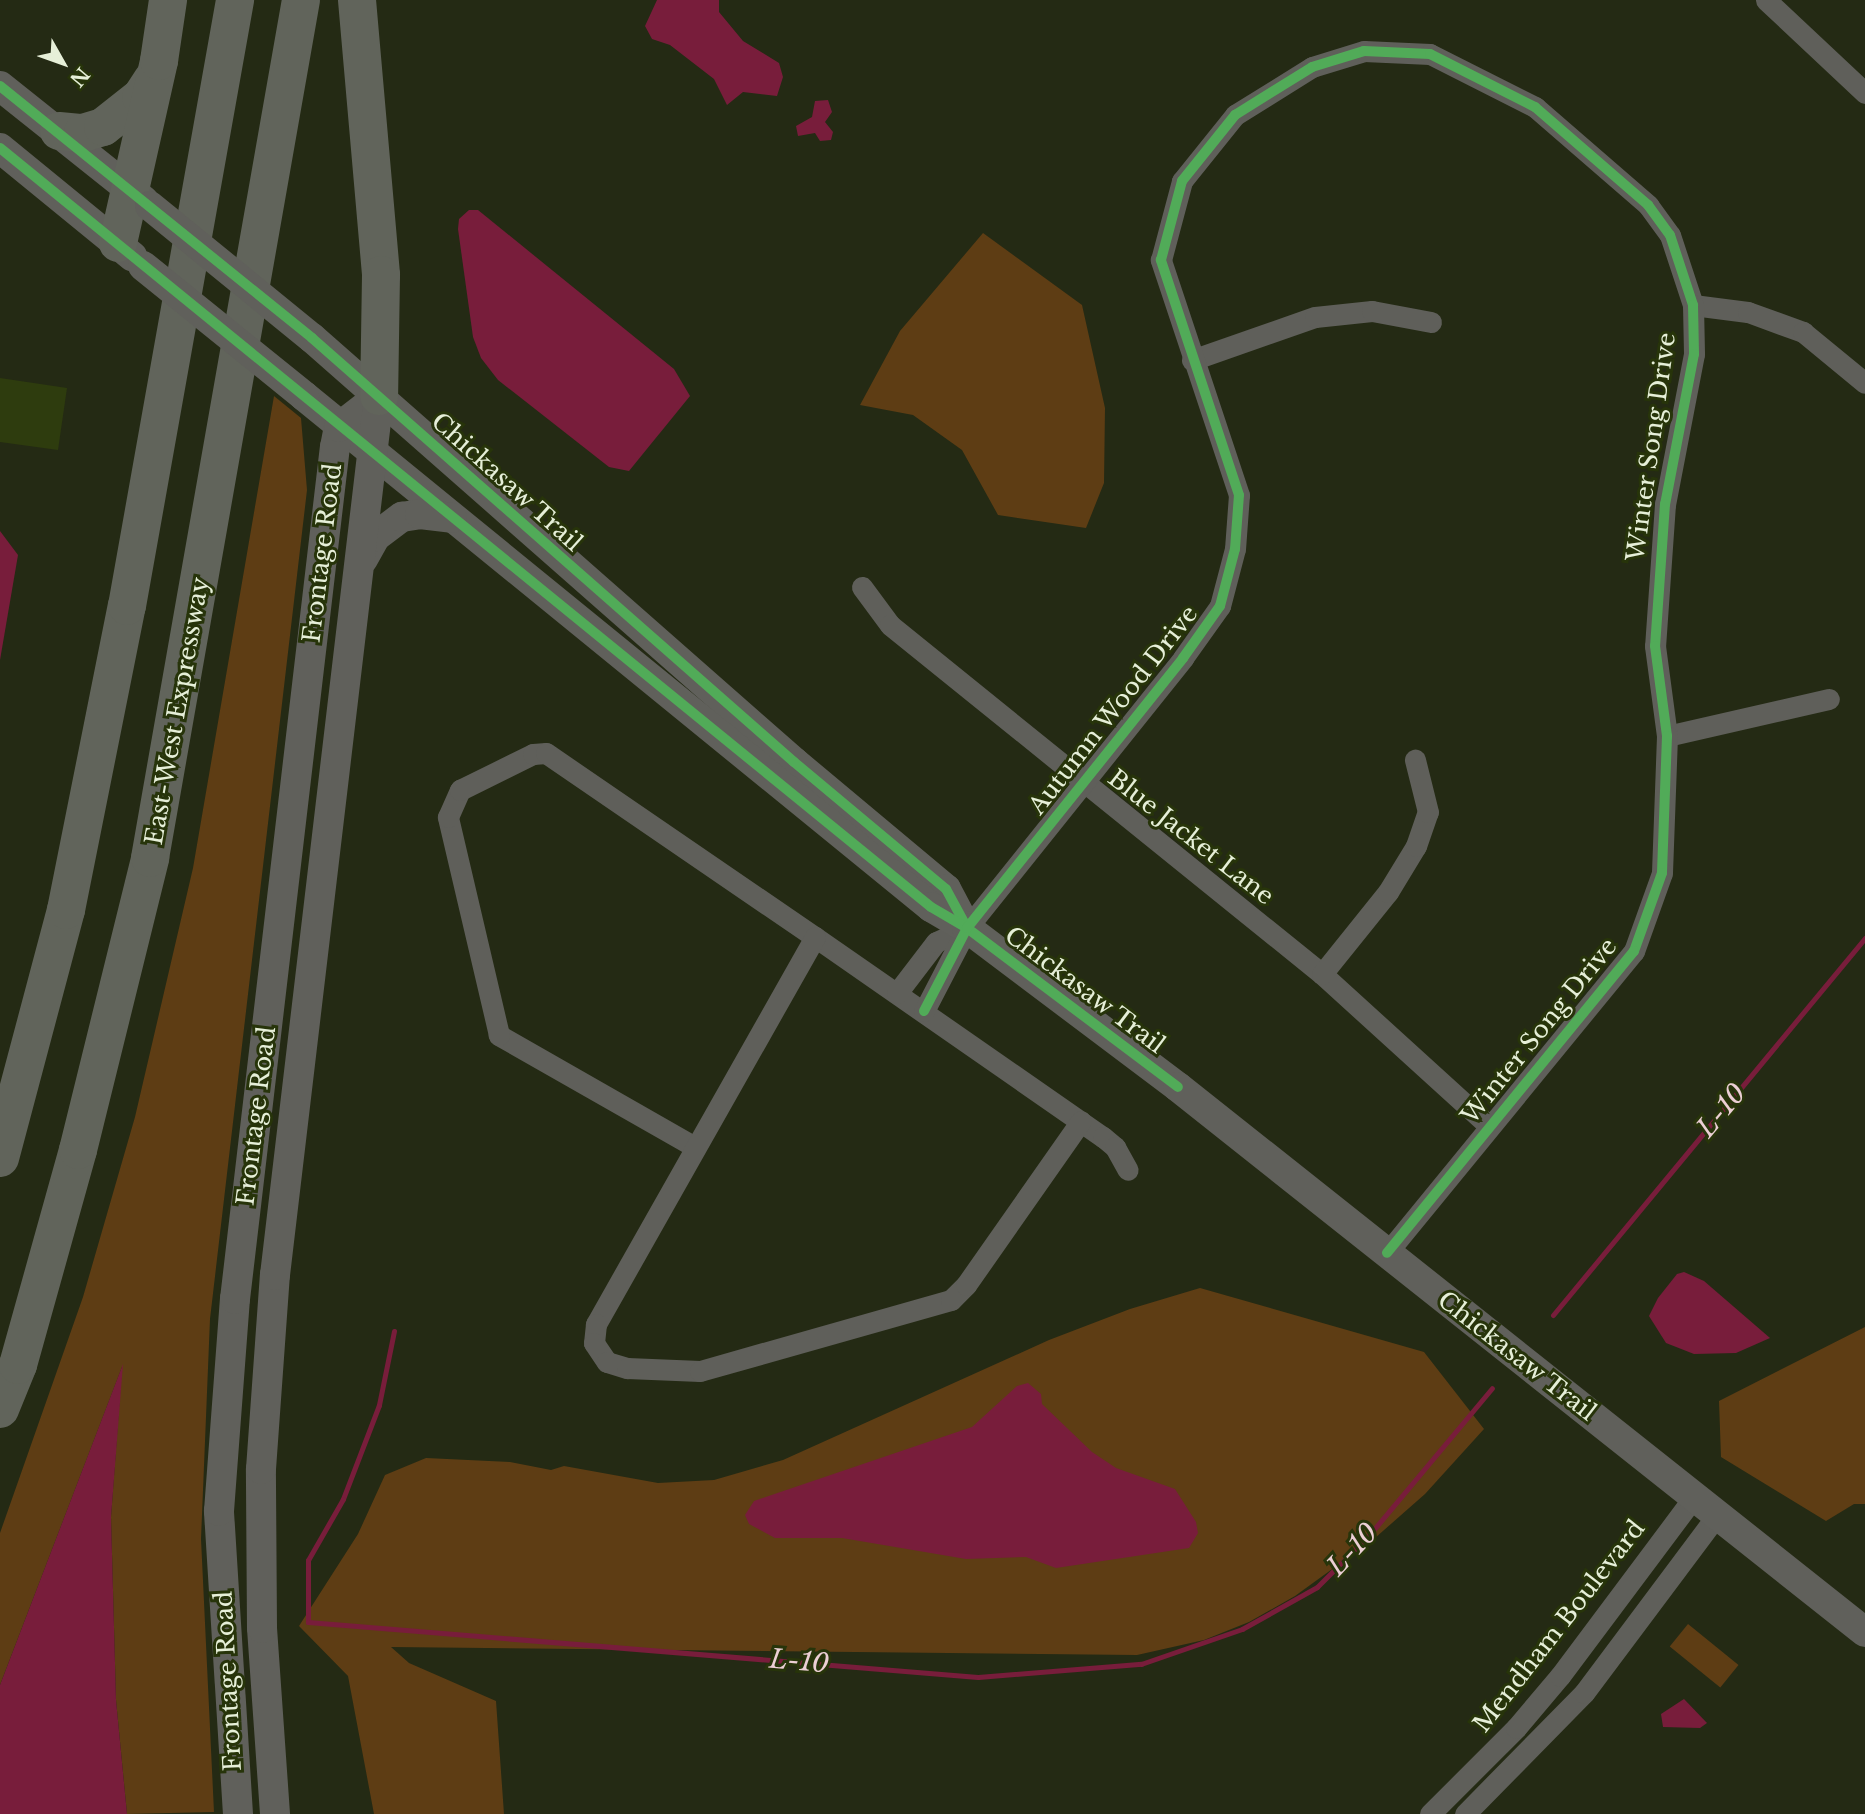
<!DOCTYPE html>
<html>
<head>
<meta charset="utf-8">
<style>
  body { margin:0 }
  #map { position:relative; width:1865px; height:1814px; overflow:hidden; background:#242a14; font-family:"Libre Baskerville",serif }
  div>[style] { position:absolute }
  .built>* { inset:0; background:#2e3c0e }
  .green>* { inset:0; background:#5e3d14; transform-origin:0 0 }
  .water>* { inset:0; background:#781d3b }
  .stream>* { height:5px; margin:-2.5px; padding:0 2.5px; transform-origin:2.5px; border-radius:2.5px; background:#781d3b }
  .street>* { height:21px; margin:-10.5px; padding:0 10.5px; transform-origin:10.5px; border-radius:10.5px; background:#5f5f5a }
  .secondary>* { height:30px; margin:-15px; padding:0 15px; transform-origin:15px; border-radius:15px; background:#60605b }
  .highway>* { height:38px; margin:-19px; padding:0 19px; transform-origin:19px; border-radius:19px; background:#61645b }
  .secondary-bridge>* { height:30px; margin:-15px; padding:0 15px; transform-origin:15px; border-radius:15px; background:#60605b }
  .cycleway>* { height:10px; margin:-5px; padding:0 5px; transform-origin:5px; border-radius:5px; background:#51ab58 }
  span { translate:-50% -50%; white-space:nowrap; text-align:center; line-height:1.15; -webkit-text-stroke:6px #27340a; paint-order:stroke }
  .street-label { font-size:24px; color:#e6efd8 }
  .water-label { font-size:26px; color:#eccfd5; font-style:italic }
  .north { position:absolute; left:28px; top:28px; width:70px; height:70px; -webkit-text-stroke:5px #27340a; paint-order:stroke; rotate:130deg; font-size:19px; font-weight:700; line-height:28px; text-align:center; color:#e6efd8 }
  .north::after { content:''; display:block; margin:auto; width:24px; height:32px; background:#e6efd8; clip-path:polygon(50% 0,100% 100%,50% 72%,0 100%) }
</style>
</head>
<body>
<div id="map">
  <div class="built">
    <i style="clip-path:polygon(0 378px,67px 388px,58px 450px,0 442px)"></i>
  </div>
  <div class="green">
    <i style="clip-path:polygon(983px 233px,1082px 305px,1105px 408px,1104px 483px,1086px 528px,998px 515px,962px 450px,913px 415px,860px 405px,900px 331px)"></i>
    <i style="clip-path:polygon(274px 396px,301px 418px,307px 490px,210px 1319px,201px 1539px,214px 1812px,127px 1814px,116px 1700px,111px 1517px,122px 1367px,0 1685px,0 1533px,83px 1297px,135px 1117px,193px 868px)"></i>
    <i style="clip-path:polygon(1200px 1288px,1424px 1352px,1484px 1429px,1425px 1494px,1375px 1538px,1295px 1596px,1249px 1622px,1204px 1640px,1137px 1655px,391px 1647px,409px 1663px,496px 1701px,504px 1814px,374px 1814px,348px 1676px,299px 1626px,358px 1534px,385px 1475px,426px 1458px,510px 1462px,551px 1470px,564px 1466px,658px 1483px,714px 1480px,783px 1460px,1049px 1340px,1130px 1309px)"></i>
    <i style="clip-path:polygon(1865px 1327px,1865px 1504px,1854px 1504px,1826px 1521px,1721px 1457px,1719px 1401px)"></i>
    <i style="left:1688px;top:1624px;width:65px;height:29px;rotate:39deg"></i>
  </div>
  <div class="water">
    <i style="clip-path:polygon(657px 0,719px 0,719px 12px,743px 41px,779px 63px,783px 77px,777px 96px,743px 92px,727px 105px,714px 79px,670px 45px,652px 39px,645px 26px)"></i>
    <i style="clip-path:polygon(828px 100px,832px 112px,825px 122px,833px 132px,831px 140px,820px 141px,815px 133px,798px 136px,796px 126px,812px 117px,815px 101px)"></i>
    <i style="clip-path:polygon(469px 210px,478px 210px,674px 369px,690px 396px,629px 471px,609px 467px,498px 380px,481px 358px,473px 337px,458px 229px,459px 219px)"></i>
    <i style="clip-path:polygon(0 531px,18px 555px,0 660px)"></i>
    <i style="clip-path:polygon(1684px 1272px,1704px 1281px,1770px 1338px,1736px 1353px,1694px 1354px,1666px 1343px,1649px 1316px,1658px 1298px,1677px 1274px)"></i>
    <i style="clip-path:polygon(123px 1364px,111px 1517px,116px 1700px,127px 1814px,0 1814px,0 1685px)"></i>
    <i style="clip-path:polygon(1028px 1383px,1041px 1394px,1042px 1404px,1092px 1452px,1116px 1468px,1175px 1489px,1196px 1522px,1198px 1533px,1189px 1548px,1056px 1568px,1026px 1557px,966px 1559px,842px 1538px,775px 1538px,749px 1524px,745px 1515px,754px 1501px,972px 1427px,1017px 1386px)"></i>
    <i style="clip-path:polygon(1684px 1699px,1707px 1723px,1700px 1728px,1663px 1727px,1661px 1714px)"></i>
  </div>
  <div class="stream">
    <i style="left:1553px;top:1315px;width:489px;rotate:-50.4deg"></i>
    <i style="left:394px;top:1331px;width:76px;rotate:101.5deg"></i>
    <i style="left:379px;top:1405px;width:101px;rotate:111deg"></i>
    <i style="left:343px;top:1499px;width:70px;rotate:119.8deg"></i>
    <i style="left:308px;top:1560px;width:62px;rotate:90deg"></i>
    <i style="left:308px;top:1622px;width:672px;rotate:4.69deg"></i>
    <i style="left:978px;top:1677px;width:164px;rotate:-4.6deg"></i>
    <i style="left:1141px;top:1664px;width:107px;rotate:-19.1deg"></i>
    <i style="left:1242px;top:1629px;width:86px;rotate:-29.2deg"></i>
    <i style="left:1317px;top:1587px;width:75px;rotate:-45deg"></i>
    <i style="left:1370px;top:1534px;width:190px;rotate:-50.1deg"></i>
  </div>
  <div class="street">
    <i style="left:1766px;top:0;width:136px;rotate:43.2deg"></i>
    <i style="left:1693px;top:305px;width:55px;rotate:7.3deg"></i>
    <i style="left:1748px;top:312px;width:59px;rotate:20deg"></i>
    <i style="left:1803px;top:332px;width:80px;rotate:39.4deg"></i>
    <i style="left:1192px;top:360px;width:130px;rotate:-19.3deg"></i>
    <i style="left:1315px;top:317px;width:57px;rotate:-6deg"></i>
    <i style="left:1372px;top:311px;width:60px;rotate:10.6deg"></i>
    <i style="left:862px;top:587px;width:47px;rotate:53.6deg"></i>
    <i style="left:890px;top:625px;width:555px;rotate:38.93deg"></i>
    <i style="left:1322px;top:974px;width:226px;rotate:42.3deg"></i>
    <i style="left:1667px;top:736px;width:166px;rotate:-12.9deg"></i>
    <i style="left:815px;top:937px;width:351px;rotate:34.8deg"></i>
    <i style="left:1103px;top:1137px;width:16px;rotate:40deg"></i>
    <i style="left:1115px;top:1147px;width:26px;rotate:61deg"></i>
    <i style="left:1322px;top:974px;width:105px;rotate:-51.2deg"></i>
    <i style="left:1388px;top:892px;width:54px;rotate:-58.7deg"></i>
    <i style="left:1416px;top:846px;width:36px;rotate:-71deg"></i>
    <i style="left:1428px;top:812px;width:54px;rotate:-104deg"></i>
    <i style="left:897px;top:993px;width:64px;rotate:-52.6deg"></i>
    <i style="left:936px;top:942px;width:34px;rotate:-24deg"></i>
    <i style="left:924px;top:1011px;width:93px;rotate:-62.6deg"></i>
    <i style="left:967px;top:928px;width:346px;rotate:-51.3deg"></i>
    <i style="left:1183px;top:658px;width:64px;rotate:-54.6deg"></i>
    <i style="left:1220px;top:606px;width:59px;rotate:-75.3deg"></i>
    <i style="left:1235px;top:549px;width:54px;rotate:-85.8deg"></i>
    <i style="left:1239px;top:495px;width:248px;rotate:-108.4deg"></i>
    <i style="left:1161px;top:260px;width:82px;rotate:-75.1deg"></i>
    <i style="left:1182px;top:181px;width:85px;rotate:-51.2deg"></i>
    <i style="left:1235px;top:115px;width:91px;rotate:-31.9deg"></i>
    <i style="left:1312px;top:67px;width:54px;rotate:-17.1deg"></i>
    <i style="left:1364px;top:51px;width:66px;rotate:2.6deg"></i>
    <i style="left:1430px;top:54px;width:118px;rotate:26.8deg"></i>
    <i style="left:1535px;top:107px;width:150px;rotate:40.9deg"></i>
    <i style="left:1648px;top:205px;width:37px;rotate:54deg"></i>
    <i style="left:1670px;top:235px;width:74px;rotate:71.8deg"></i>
    <i style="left:1693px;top:305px;width:49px;rotate:88.8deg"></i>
    <i style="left:1694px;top:354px;width:153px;rotate:100.9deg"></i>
    <i style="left:1665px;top:504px;width:142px;rotate:94deg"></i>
    <i style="left:1655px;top:646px;width:91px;rotate:82.4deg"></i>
    <i style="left:1667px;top:736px;width:137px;rotate:92.1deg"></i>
    <i style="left:1662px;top:873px;width:83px;rotate:109.7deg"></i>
    <i style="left:1634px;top:951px;width:390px;rotate:129.3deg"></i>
    <i style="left:695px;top:1147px;width:226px;rotate:-150.3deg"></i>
    <i style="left:499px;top:1035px;width:224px;rotate:-103.2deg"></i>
    <i style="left:448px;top:817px;width:30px;rotate:-66deg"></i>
    <i style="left:460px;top:790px;width:81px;rotate:-26.3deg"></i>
    <i style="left:533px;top:754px;width:13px;rotate:-4deg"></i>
    <i style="left:546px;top:753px;width:326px;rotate:34.4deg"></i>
    <i style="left:815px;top:937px;width:445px;rotate:119.5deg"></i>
    <i style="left:596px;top:1324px;width:19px;rotate:96deg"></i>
    <i style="left:594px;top:1343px;width:23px;rotate:56deg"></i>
    <i style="left:607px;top:1362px;width:21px;rotate:17deg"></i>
    <i style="left:627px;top:1368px;width:73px;rotate:2.4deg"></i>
    <i style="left:700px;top:1371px;width:261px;rotate:-15.8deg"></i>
    <i style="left:951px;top:1300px;width:21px;rotate:-45deg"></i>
    <i style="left:966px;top:1285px;width:200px;rotate:-55deg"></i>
    <i style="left:1430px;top:1814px;width:122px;rotate:-45deg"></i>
    <i style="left:1516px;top:1728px;width:68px;rotate:-49.8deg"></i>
    <i style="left:1560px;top:1676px;width:224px;rotate:-53.2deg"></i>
    <i style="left:1465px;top:1814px;width:170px;rotate:-45.5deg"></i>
    <i style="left:1584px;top:1693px;width:222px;rotate:-53.2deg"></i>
  </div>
  <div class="secondary">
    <i style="left:0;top:86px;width:184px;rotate:38.6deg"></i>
    <i style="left:0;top:148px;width:171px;rotate:39.3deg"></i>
    <i style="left:312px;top:338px;width:642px;rotate:41.34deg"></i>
    <i style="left:794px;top:762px;width:198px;rotate:39.9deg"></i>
    <i style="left:946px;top:889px;width:43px;rotate:62.2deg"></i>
    <i style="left:304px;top:396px;width:809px;rotate:39.18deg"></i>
    <i style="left:931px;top:907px;width:42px;rotate:30.3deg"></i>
    <i style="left:967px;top:928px;width:264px;rotate:37deg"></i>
    <i style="left:1178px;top:1087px;width:877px;rotate:38.43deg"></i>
    <i style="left:363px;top:559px;width:25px;rotate:-61deg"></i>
    <i style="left:375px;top:537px;width:34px;rotate:-37deg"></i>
    <i style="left:402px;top:517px;width:18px;rotate:-9deg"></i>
    <i style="left:420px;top:514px;width:32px;rotate:7deg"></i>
    <i style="left:238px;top:1814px;width:304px;rotate:-93.6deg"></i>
    <i style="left:219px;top:1511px;width:213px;rotate:-85.7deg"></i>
    <i style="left:235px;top:1299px;width:858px;rotate:-83.31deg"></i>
    <i style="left:335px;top:447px;width:20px;rotate:-79deg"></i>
    <i style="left:339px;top:427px;width:51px;rotate:-37.8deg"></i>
    <i style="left:275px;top:1814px;width:186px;rotate:-94deg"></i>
    <i style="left:262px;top:1628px;width:159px;rotate:-90.4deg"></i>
    <i style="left:261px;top:1469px;width:195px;rotate:-85.9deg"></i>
    <i style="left:275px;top:1275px;width:885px;rotate:-83.25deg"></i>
  </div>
  <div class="highway">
    <i style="left:357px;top:0;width:276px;rotate:85deg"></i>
    <i style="left:381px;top:275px;width:121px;rotate:90.9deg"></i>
    <i style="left:59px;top:131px;width:24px;rotate:5deg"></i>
    <i style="left:83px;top:133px;width:21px;rotate:-17deg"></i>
    <i style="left:103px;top:127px;width:48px;rotate:-38.3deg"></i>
    <i style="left:141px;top:97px;width:20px;rotate:-57deg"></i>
    <i style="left:118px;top:243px;width:187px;rotate:-77.3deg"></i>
    <i style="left:159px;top:61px;width:62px;rotate:-81.6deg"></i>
    <i style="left:0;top:1158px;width:257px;rotate:-75.1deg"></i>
    <i style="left:66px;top:910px;width:310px;rotate:-78.7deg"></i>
    <i style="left:127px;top:606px;width:616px;rotate:-79.89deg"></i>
    <i style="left:0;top:1409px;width:48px;rotate:-67.8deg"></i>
    <i style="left:18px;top:1365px;width:223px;rotate:-74.4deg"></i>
    <i style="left:78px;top:1150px;width:301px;rotate:-76.1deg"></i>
    <i style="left:150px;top:858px;width:871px;rotate:-80.02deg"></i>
  </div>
  <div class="secondary-bridge">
    <i style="left:150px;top:206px;width:209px;rotate:39.2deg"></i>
    <i style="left:143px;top:266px;width:207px;rotate:38.9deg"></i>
  </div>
  <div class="cycleway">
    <i style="left:0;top:86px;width:401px;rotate:38.9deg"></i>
    <i style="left:312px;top:338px;width:642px;rotate:41.34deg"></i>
    <i style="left:794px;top:762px;width:198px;rotate:39.9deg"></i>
    <i style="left:946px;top:889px;width:44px;rotate:61.7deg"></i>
    <i style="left:0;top:148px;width:1201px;rotate:39.19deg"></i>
    <i style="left:931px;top:907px;width:42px;rotate:30.3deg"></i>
    <i style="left:967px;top:928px;width:264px;rotate:37deg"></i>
    <i style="left:924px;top:1011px;width:93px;rotate:-62.6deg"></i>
    <i style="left:967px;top:928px;width:346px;rotate:-51.3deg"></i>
    <i style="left:1183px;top:658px;width:64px;rotate:-54.6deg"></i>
    <i style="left:1220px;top:606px;width:59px;rotate:-75.3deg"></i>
    <i style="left:1235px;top:549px;width:54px;rotate:-85.8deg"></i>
    <i style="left:1239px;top:495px;width:248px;rotate:-108.4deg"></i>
    <i style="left:1161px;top:260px;width:82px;rotate:-75.1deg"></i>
    <i style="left:1182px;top:181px;width:85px;rotate:-51.2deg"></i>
    <i style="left:1235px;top:115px;width:91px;rotate:-31.9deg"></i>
    <i style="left:1312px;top:67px;width:54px;rotate:-17.1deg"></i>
    <i style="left:1364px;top:51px;width:66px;rotate:2.6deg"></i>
    <i style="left:1430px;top:54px;width:118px;rotate:26.8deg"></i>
    <i style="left:1535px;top:107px;width:150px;rotate:40.9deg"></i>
    <i style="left:1648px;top:205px;width:37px;rotate:54deg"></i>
    <i style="left:1670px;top:235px;width:74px;rotate:71.8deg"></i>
    <i style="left:1693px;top:305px;width:49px;rotate:88.8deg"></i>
    <i style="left:1694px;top:354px;width:153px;rotate:100.9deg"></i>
    <i style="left:1665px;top:504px;width:142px;rotate:94deg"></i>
    <i style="left:1655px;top:646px;width:91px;rotate:82.4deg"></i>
    <i style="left:1667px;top:736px;width:137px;rotate:92.1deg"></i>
    <i style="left:1662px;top:873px;width:83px;rotate:109.7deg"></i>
    <i style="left:1634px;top:951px;width:390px;rotate:129.3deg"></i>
  </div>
  <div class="street-label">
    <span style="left:1651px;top:447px;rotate:-82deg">Winter Song Drive</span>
    <span style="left:507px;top:482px;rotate:42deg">Chickasaw Trail</span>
    <span style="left:322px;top:553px;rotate:-83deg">Frontage Road</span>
    <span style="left:1113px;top:710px;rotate:-52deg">Autumn Wood Drive</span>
    <span style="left:177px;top:711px;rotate:-80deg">East-West Expressway</span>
    <span style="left:1191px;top:837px;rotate:38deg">Blue Jacket Lane</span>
    <span style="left:1085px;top:990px;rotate:37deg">Chickasaw Trail</span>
    <span style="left:1539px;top:1031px;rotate:-51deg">Winter Song Drive</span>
    <span style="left:256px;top:1116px;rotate:-83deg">Frontage Road</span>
    <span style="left:1517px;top:1356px;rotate:38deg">Chickasaw Trail</span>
    <span style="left:1559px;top:1626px;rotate:-52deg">Mendham Boulevard</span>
    <span style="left:228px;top:1681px;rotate:-93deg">Frontage Road</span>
  </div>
  <div class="water-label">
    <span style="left:1722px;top:1111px;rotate:-50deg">L-10</span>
    <span style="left:1353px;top:1550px;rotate:-47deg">L-10</span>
    <span style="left:799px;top:1662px;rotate:5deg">L-10</span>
  </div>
  <div class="north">N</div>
</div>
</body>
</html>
